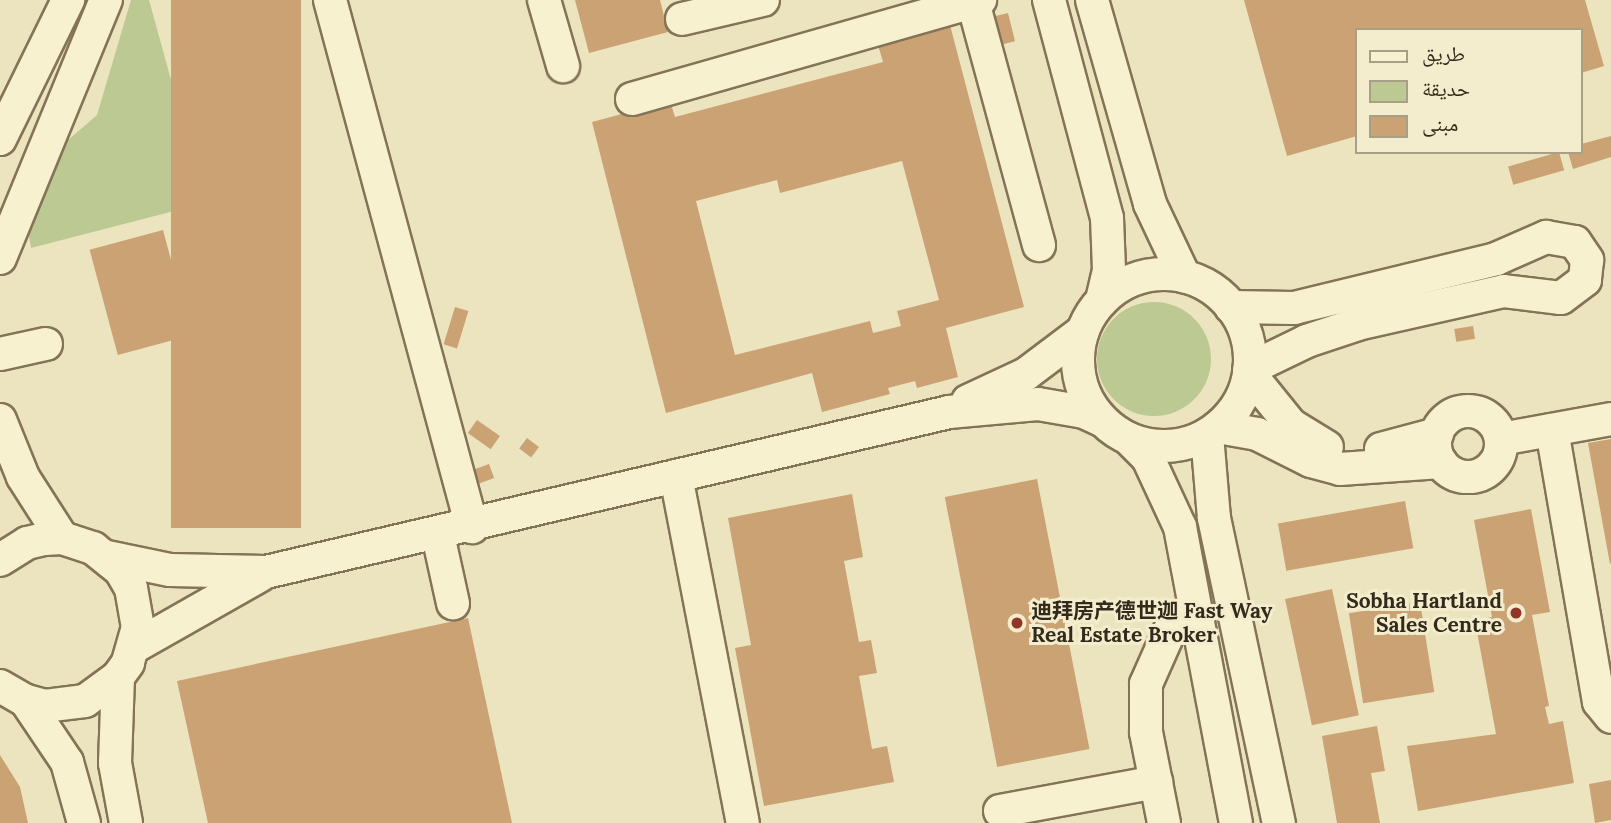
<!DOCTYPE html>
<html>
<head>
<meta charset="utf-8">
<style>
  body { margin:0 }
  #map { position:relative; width:1611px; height:823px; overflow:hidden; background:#ece4be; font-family:Lora,"Noto Naskh Arabic","Noto Sans SC",serif }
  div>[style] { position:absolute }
  .green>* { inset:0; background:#bcc992 }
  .round { border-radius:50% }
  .building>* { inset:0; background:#caa274; transform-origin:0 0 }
  .roads { filter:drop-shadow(2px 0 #847457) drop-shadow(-2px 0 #847457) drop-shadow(0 2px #847457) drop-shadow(0 -2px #847457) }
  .minor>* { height:32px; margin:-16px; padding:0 16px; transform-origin:16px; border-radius:16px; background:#f8f1d0 }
  .minor>.ring { margin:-16px; padding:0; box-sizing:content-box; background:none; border:32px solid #f8f1d0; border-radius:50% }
  .dots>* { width:19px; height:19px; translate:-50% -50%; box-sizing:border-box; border:4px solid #f4edcd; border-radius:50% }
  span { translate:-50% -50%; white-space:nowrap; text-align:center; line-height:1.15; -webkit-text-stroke:6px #f4edcd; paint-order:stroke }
  .poi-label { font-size:21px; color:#332a1c; font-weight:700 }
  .right { translate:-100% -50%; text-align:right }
  .left { translate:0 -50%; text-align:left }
  .legend { position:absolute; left:1355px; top:28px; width:228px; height:126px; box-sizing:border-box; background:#f4edcd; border:2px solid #a79f86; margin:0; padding:9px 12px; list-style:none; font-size:21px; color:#332a1c }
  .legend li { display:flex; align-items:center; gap:14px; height:35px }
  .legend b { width:35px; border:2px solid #a79f86 }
</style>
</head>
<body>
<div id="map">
  <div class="green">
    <i style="clip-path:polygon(131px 0,149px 0,205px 203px,31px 248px,27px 225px,67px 141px,97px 115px)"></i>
    <i class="round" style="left:1097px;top:302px;width:114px;height:114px"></i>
  </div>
  <div class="building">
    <i style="left:171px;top:0;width:130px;height:528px"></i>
    <i style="clip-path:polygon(575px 0,660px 0,668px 32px,589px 53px)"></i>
    <i style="clip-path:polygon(1244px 0,1585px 0,1604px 66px,1581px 73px,1581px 30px,1357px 30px,1357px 136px,1287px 156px)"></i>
    <i style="left:1008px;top:13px;width:29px;height:21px;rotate:76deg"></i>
    <i style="clip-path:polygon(evenodd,950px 25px,1024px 307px,946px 328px,958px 377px,917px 388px,915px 381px,888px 388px,890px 394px,822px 412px,812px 373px,666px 413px,592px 122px,670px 101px,675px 117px,883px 62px,878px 45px,950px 25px,902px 161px,939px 300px,897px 311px,901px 326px,873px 333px,870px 321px,735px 355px,696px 201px,777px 180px,780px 193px,902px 161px)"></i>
    <i style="clip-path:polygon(1611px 136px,1611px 157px,1573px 169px,1568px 152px,1581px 152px,1581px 144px)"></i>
    <i style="left:1559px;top:152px;width:19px;height:53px;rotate:74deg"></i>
    <i style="left:163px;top:230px;width:109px;height:76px;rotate:75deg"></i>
    <i style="left:455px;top:307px;width:14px;height:39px;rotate:17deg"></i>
    <i style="left:1473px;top:326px;width:13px;height:19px;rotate:81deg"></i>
    <i style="left:477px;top:420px;width:28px;height:16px;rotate:35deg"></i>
    <i style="left:527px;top:438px;width:15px;height:13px;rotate:37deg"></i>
    <i style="clip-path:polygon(1611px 439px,1611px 563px,1610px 564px,1588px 443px)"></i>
    <i style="left:489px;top:464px;width:15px;height:16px;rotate:70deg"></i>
    <i style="left:1037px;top:479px;width:275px;height:94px;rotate:79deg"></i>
    <i style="clip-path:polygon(852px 494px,863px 557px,844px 561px,859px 642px,871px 640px,877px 673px,859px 676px,872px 749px,887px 746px,894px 782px,764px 806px,735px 648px,751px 645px,728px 518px)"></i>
    <i style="left:1405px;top:501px;width:48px;height:129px;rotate:80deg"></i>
    <i style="clip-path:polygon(1531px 509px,1550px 612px,1532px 615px,1549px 706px,1545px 707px,1549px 724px,1563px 721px,1574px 783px,1418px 811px,1407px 746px,1496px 734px,1475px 621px,1492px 617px,1474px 520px)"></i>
    <i style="left:1332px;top:589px;width:129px;height:48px;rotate:78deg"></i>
    <i style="left:1420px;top:602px;width:91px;height:72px;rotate:81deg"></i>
    <i style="clip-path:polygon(468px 618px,512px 823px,208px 823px,177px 681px)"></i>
    <i style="clip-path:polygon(1377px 726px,1385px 771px,1371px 773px,1380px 823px,1337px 823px,1322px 736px)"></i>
    <i style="clip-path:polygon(0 755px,20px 787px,28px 823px,0 823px)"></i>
    <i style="clip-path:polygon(1611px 780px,1611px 820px,1595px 823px,1589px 784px)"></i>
  </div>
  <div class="roads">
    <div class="minor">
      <i style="left:330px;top:0;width:546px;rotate:74.92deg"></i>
      <i style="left:544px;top:0;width:69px;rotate:73.9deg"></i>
      <i style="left:1049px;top:0;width:226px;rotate:75.1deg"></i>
      <i style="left:1107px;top:218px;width:52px;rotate:87.8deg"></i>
      <i style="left:1109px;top:270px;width:31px;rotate:103deg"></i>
      <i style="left:1092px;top:0;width:212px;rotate:74.1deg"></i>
      <i style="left:1150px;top:204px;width:80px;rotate:64.7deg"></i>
      <i style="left:973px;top:2px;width:252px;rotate:74.8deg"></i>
      <i style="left:682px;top:19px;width:83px;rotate:-13.2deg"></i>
      <i style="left:632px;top:99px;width:362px;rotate:-15.9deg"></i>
      <i style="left:0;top:139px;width:155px;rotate:-63.9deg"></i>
      <i style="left:0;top:258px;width:279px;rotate:-67.7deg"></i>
      <i class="ring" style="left:1078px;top:274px;width:140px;height:140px"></i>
      <i style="left:1231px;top:307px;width:63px;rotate:0.9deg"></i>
      <i style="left:1294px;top:308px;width:208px;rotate:-13.6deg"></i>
      <i style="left:1496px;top:259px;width:55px;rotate:-23.7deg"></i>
      <i style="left:1546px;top:237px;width:29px;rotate:10deg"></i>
      <i style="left:1575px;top:242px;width:22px;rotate:56deg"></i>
      <i style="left:1587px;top:260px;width:20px;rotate:96deg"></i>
      <i style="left:1585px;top:280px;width:30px;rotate:143deg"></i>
      <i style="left:1561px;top:298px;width:57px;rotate:-173deg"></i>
      <i style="left:1504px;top:291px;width:150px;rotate:167.3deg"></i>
      <i style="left:1358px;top:324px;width:54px;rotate:161.6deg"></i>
      <i style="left:1307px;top:341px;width:64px;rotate:154.2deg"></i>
      <i style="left:0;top:354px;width:47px;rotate:-12.3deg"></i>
      <i style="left:1249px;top:373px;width:67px;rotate:51.1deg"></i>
      <i style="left:1291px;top:425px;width:42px;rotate:31.4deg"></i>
      <i style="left:968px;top:401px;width:64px;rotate:-25deg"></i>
      <i style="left:1026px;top:374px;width:71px;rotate:-37deg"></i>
      <i class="ring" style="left:1435px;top:411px;width:34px;height:34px"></i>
      <i style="left:0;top:420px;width:61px;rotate:68deg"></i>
      <i style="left:23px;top:477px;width:72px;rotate:57.4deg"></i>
      <i style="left:1218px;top:427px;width:40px;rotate:10deg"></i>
      <i style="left:1257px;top:434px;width:60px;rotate:26.6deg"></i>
      <i style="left:1311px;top:461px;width:30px;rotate:15deg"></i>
      <i style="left:1340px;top:469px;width:101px;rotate:-4deg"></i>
      <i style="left:1552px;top:430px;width:276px;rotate:80.2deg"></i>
      <i style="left:1599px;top:702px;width:19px;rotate:51deg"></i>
      <i style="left:1207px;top:435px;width:83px;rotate:85.2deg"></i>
      <i style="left:1214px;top:518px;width:312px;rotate:78deg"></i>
      <i style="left:1501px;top:439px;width:112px;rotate:-10.3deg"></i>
      <i style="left:1131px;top:441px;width:24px;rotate:45deg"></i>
      <i style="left:1148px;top:458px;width:76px;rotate:65.1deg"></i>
      <i style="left:1180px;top:527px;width:301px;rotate:79.3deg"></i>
      <i style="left:1381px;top:449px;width:58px;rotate:-15deg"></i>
      <i style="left:676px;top:476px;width:353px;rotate:79.1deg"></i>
      <i style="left:438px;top:535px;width:70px;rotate:77.6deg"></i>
      <i style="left:107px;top:557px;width:64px;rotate:11.7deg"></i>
      <i style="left:170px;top:570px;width:96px;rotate:1.2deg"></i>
      <i style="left:266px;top:572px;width:701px;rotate:-13.18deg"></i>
      <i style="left:949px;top:412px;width:89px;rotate:-5.1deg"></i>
      <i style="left:1038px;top:404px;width:47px;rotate:9.9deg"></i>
      <i style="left:1084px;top:412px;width:19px;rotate:25deg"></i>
      <i style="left:0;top:560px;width:32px;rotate:-32deg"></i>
      <i style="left:27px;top:543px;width:18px;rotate:-13deg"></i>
      <i style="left:45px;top:539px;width:17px;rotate:-3deg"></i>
      <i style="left:62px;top:538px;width:33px;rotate:18deg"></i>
      <i style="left:93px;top:548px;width:36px;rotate:39deg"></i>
      <i style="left:121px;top:571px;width:20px;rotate:60deg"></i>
      <i style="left:131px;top:588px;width:40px;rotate:80deg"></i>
      <i style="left:138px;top:627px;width:37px;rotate:106deg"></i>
      <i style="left:128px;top:663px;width:17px;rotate:126deg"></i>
      <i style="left:118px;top:677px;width:41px;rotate:144deg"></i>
      <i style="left:85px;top:701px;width:40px;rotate:172.9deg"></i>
      <i style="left:45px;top:706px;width:20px;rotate:-165deg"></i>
      <i style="left:26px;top:701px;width:30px;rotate:-150deg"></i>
      <i style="left:134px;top:647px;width:144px;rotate:-29.6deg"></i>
      <i style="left:118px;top:677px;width:86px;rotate:92deg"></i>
      <i style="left:115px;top:763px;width:61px;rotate:79.6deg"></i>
      <i style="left:26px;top:701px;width:73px;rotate:56.1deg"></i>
      <i style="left:67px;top:762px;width:63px;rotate:74.4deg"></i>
      <i style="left:1000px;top:811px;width:159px;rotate:-10.5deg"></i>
      <i style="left:1164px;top:823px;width:93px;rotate:-101.2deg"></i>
      <i style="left:1146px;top:732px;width:48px;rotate:-90deg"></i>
      <i style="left:1146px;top:684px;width:59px;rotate:-66deg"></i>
      <i style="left:1170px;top:630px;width:33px;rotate:-41deg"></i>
    </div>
  </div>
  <div class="dots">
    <i style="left:1516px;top:613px;background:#913529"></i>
    <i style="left:1017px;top:623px;background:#913529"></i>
  </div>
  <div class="poi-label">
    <span class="right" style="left:1502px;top:613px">Sobha Hartland<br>Sales Centre</span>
    <span class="left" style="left:1031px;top:623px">迪拜房产德世迦 Fast Way<br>Real Estate Broker</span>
  </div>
  <ul class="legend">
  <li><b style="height:9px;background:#f8f1d0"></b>طريق</li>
  <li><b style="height:19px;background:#bcc992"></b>حديقة</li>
  <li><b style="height:19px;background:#caa274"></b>مبنى</li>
  </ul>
</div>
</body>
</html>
